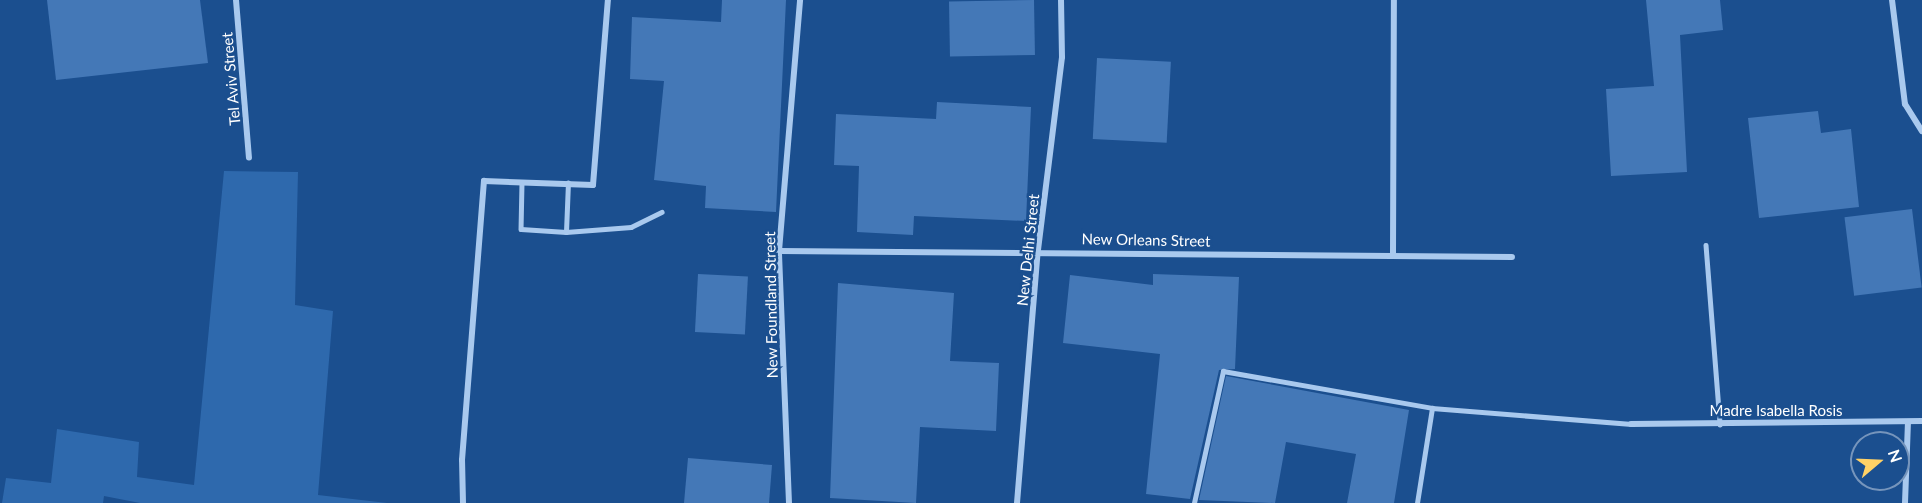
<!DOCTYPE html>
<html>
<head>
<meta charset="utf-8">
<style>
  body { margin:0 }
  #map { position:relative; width:1922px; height:503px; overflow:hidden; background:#1b4f8f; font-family:Lato,sans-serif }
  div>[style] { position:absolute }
  .green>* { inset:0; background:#2e69ad }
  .building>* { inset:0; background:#4478b7; transform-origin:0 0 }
  .lane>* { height:4.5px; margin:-2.25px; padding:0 2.25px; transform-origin:2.25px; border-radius:2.25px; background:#a9c9ee }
  .street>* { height:6px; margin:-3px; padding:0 3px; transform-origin:3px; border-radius:3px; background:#a9c9ee }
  span { translate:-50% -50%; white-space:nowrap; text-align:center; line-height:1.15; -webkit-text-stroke:5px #1b4f8f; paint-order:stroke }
  .street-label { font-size:15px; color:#fff }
  .north { position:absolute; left:1850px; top:431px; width:60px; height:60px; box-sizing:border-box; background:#1b4f8f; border:2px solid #7695bc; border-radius:50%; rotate:71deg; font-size:16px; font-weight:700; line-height:24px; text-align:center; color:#fff }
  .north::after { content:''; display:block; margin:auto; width:21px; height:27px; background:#ffd166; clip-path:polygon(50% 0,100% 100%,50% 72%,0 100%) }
</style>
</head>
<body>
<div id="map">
  <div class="green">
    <i style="clip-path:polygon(224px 171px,298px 172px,295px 305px,333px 311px,318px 495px,387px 503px,140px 503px,104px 496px,103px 503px,2px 503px,6px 478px,51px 483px,57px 429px,139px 442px,137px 477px,194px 485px)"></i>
  </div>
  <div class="building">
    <i style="clip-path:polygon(47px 0,200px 0,208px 63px,56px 80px)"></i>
    <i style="clip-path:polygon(722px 0,786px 0,776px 212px,705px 208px,706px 186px,654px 180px,664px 81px,630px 79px,632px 17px,721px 22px)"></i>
    <i style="left:1034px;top:0;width:55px;height:85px;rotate:89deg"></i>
    <i style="clip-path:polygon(1646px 0,1720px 0,1723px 30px,1680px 35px,1687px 172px,1611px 176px,1606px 89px,1654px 86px)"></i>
    <i style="left:1097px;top:58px;width:74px;height:81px;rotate:3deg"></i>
    <i style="clip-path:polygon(937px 102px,1031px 107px,1026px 221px,914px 216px,913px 235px,857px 232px,859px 166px,834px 165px,836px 114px,936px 119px)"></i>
    <i style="clip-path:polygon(1818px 111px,1821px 133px,1851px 129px,1859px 207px,1759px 218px,1748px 118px)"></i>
    <i style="left:1912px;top:209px;width:79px;height:68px;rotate:83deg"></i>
    <i style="left:698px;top:274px;width:50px;height:58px;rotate:3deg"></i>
    <i style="clip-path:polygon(1153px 274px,1239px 277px,1235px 369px,1219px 370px,1190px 499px,1146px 494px,1160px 354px,1063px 343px,1070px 275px,1153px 285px)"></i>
    <i style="clip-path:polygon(838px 283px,954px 293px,950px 361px,999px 363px,996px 431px,920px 427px,916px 503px,830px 498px)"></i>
    <i style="clip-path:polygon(1226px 376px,1409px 410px,1394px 503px,1347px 503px,1356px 454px,1286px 442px,1275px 503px,1199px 500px)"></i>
    <i style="clip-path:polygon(688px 458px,772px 465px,769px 503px,684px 503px)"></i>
  </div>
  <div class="lane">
    <i style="left:522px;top:183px;width:46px;rotate:91.2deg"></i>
    <i style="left:521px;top:229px;width:45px;rotate:3.8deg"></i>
    <i style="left:566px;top:232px;width:49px;rotate:-87.7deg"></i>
    <i style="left:566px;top:232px;width:65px;rotate:-4.4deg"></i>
    <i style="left:631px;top:227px;width:34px;rotate:-26deg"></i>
    <i style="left:1706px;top:245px;width:180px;rotate:85.5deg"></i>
    <i style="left:1194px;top:503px;width:135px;rotate:-77.6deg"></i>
    <i style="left:1223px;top:371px;width:212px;rotate:10deg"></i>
    <i style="left:1432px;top:408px;width:200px;rotate:4.6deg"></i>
    <i style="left:1417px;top:503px;width:96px;rotate:-81deg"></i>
  </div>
  <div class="street">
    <i style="left:236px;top:0;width:158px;rotate:85.3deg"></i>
    <i style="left:1892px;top:0;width:105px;rotate:82.9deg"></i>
    <i style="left:1905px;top:104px;width:32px;rotate:58deg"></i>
    <i style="left:779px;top:251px;width:733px;rotate:0.47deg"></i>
    <i style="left:1393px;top:256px;width:256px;rotate:-89.8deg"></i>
    <i style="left:1631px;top:424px;width:291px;rotate:-0.6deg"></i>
    <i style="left:463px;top:503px;width:43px;rotate:-91.3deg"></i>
    <i style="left:462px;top:460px;width:280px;rotate:-85.5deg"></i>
    <i style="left:484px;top:181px;width:109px;rotate:2.1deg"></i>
    <i style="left:593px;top:185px;width:186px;rotate:-85.4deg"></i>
    <i style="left:789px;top:503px;width:252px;rotate:-92.3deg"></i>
    <i style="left:779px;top:251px;width:252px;rotate:-85.2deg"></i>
    <i style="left:1017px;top:503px;width:254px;rotate:-85.3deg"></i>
    <i style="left:1038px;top:250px;width:194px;rotate:-82.9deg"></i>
    <i style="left:1062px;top:57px;width:57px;rotate:-91deg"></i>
    <i style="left:1905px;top:503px;width:80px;rotate:-87.9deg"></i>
  </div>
  <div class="street-label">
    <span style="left:231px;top:79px;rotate:-95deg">Tel Aviv Street</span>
    <span style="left:1146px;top:240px;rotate:1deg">New Orleans Street</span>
    <span style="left:1028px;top:250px;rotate:-84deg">New Delhi Street</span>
    <span style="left:771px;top:305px;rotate:-91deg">New Foundland Street</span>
    <span style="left:1776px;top:411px">Madre Isabella Rosis</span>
  </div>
  <div class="north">N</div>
</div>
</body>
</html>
